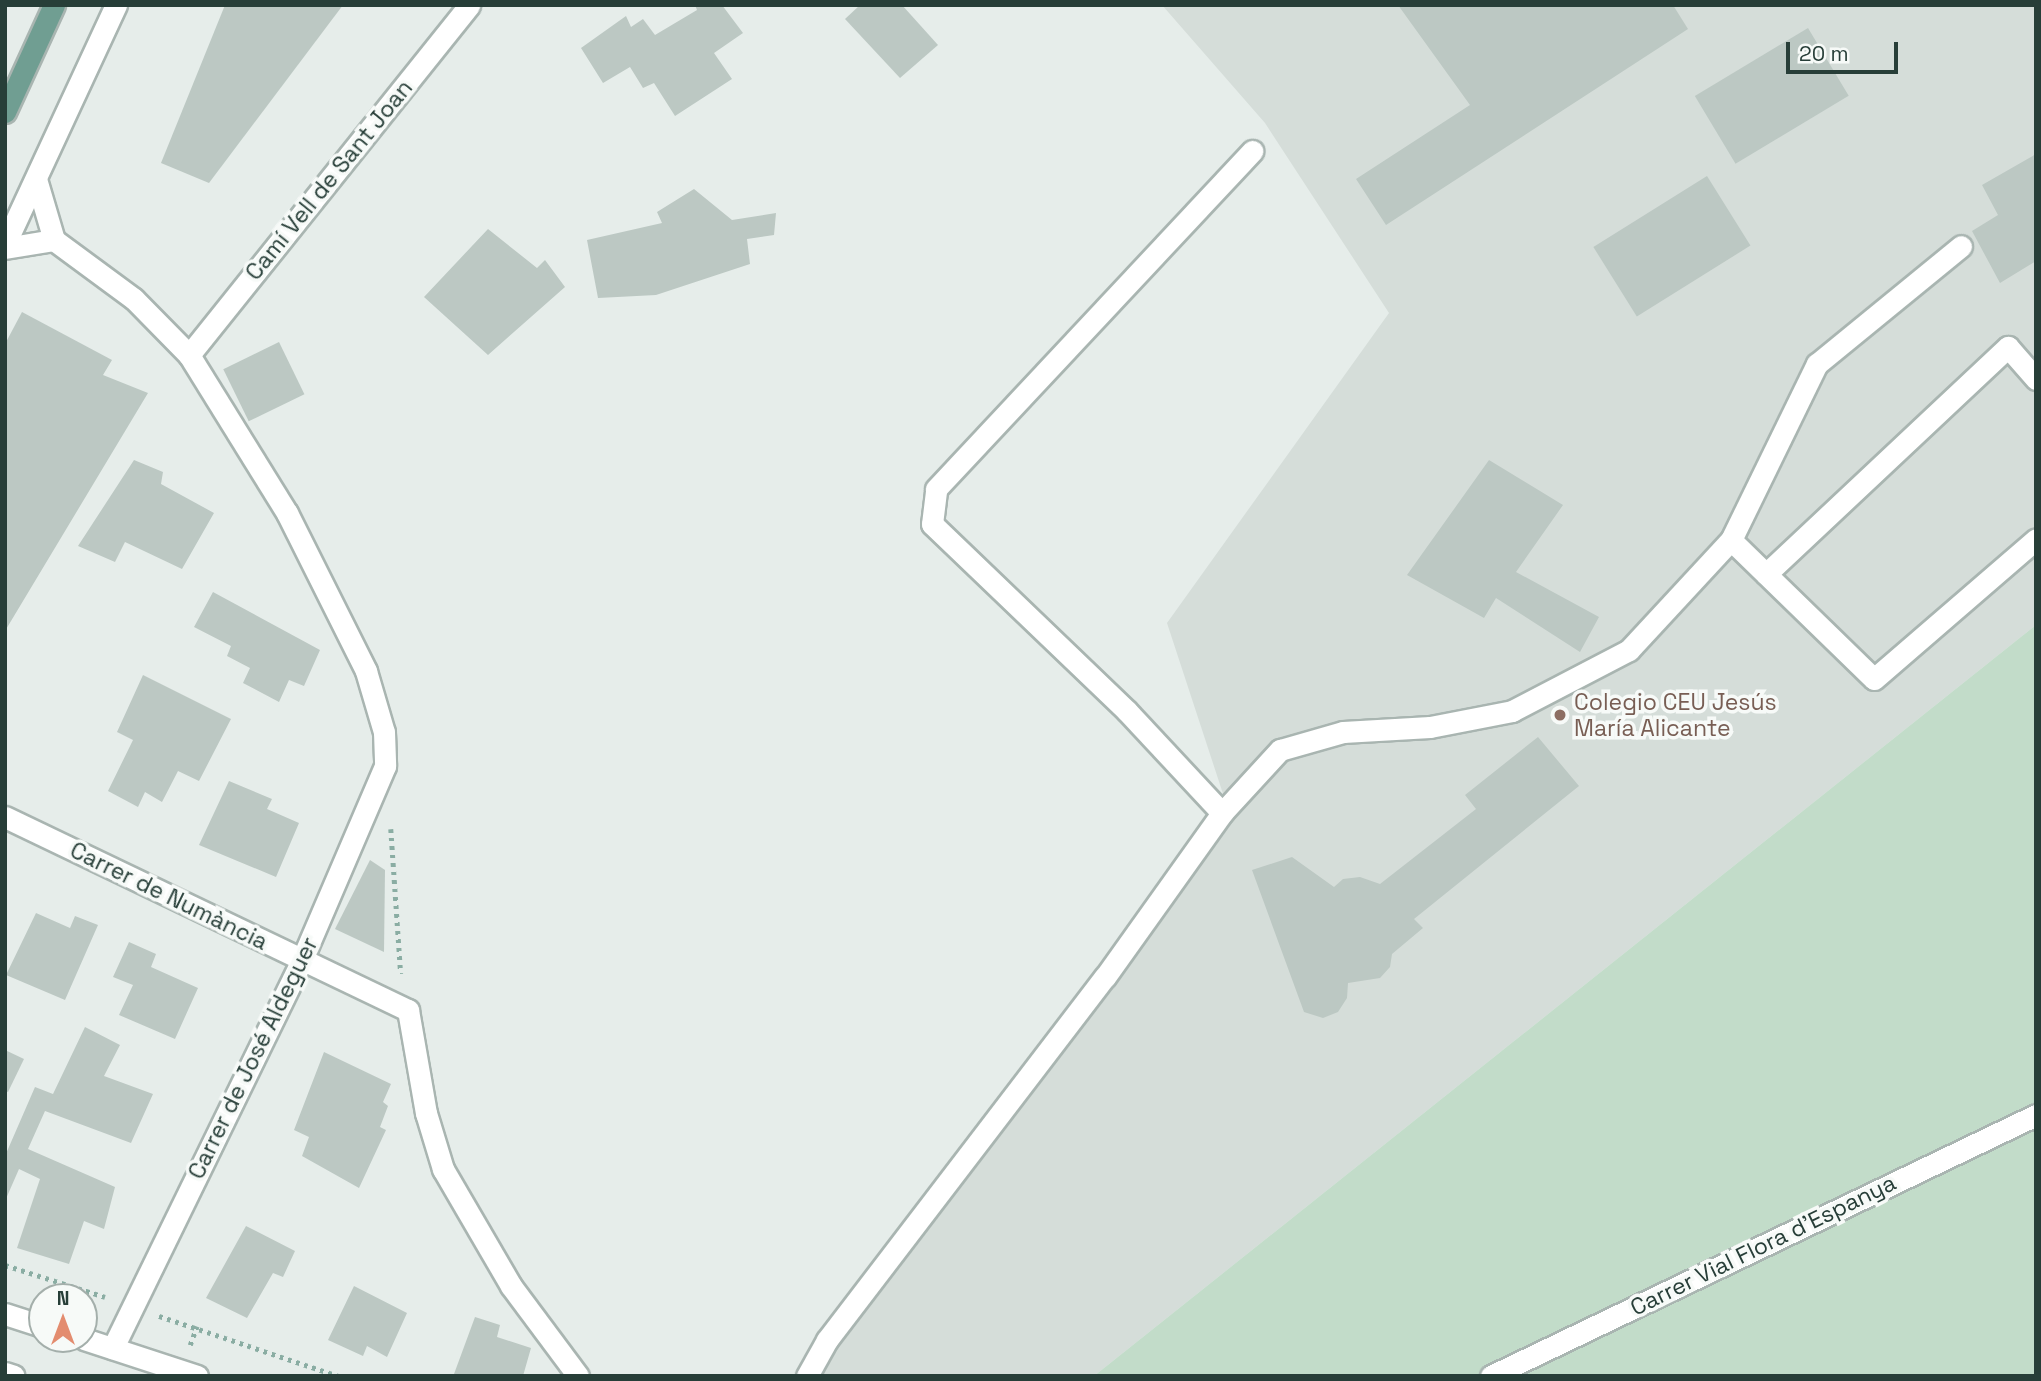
<!DOCTYPE html>
<html>
<head>
<meta charset="utf-8">
<style>
  body { margin:0 }
  #map { position:relative; width:2041px; height:1381px; overflow:hidden; background:#e6edea; font-family:"Space Grotesk",sans-serif }
  div>[style] { position:absolute }
  .built>* { inset:0; background:#d5ddd9 }
  .green>* { inset:0; background:#c2dcc9 }
  .building>* { inset:0; background:#bcc8c3; transform-origin:0 0 }
  .path>* { height:4.5px; margin-top:-2.25px; transform-origin:0; background:repeating-linear-gradient(90deg,#8aada3 0 3.5px,transparent 0 8.5px) }
  .roads { filter:drop-shadow(2px 0 #a9b5b1) drop-shadow(-2px 0 #a9b5b1) drop-shadow(0 2px #a9b5b1) drop-shadow(0 -2px #a9b5b1) }
  .lane>* { height:21px; margin:-10.5px; padding:0 10.5px; transform-origin:10.5px; border-radius:10.5px; background:#fff }
  .street>* { height:21px; margin:-10.5px; padding:0 10.5px; transform-origin:10.5px; border-radius:10.5px; background:#fff }
  .secondary>* { height:21px; margin:-10.5px; padding:0 10.5px; transform-origin:10.5px; border-radius:10.5px; background:#fff }
  .primary>* { height:21px; margin:-10.5px; padding:0 10.5px; transform-origin:10.5px; border-radius:10.5px; background:#709e92 }
  .dots>* { width:19px; height:19px; translate:-50% -50%; box-sizing:border-box; border:4px solid #f7faf8; border-radius:50% }
  span { translate:-50% -50%; white-space:nowrap; text-align:center; line-height:1.15; -webkit-text-stroke:7px #f7faf8; paint-order:stroke }
  .street-label { font-size:23px; color:#273e38 }
  .education-label { font-size:23px; color:#785e54 }
  .left { translate:0 -50%; text-align:left }
  .frame { position:absolute; inset:0; border:7px solid #273e38; pointer-events:none }
  .north { position:absolute; left:28px; top:1283px; width:70px; height:70px; box-sizing:border-box; background:#f7faf8; border:2px solid #a4afab; border-radius:50%; rotate:0deg; font-size:19px; font-weight:700; line-height:28px; text-align:center; color:#273e38 }
  .north::after { content:''; display:block; margin:auto; width:24px; height:32px; background:#e38c6f; clip-path:polygon(50% 0,100% 100%,50% 72%,0 100%) }
  .scale { position:absolute; left:1786px; top:42px; width:112px; height:32px; box-sizing:border-box; border:4px solid #273e38; border-top:0; padding-left:9px; font-size:21px; line-height:24px; white-space:nowrap; color:#273e38; -webkit-text-stroke:5px #f7faf8; paint-order:stroke }
</style>
</head>
<body>
<div id="map">
  <div class="built">
    <i style="clip-path:polygon(1162px 5px,2036px 5px,2036px 625px,1094px 1376px,794px 1376px,1227px 806px,1167px 623px,1389px 313px,1265px 123px)"></i>
  </div>
  <div class="green">
    <i style="clip-path:polygon(2036px 625px,2036px 1376px,1094px 1376px)"></i>
  </div>
  <div class="building">
    <i style="clip-path:polygon(225px 5px,343px 5px,209px 183px,161px 163px)"></i>
    <i style="clip-path:polygon(695px 5px,722px 5px,743px 33px,714px 53px,732px 79px,675px 116px,654px 83px,643px 88px,630px 67px,603px 83px,581px 48px,626px 16px,631px 27px,643px 19px,655px 35px,697px 10px)"></i>
    <i style="clip-path:polygon(860px 5px,902px 5px,938px 45px,900px 78px,845px 19px)"></i>
    <i style="clip-path:polygon(1398px 5px,1673px 5px,1688px 29px,1386px 225px,1356px 179px,1470px 105px)"></i>
    <i style="left:1808px;top:28px;width:79px;height:132px;rotate:59deg"></i>
    <i style="clip-path:polygon(2036px 154px,2036px 261px,2000px 283px,1972px 231px,1998px 215px,1982px 185px)"></i>
    <i style="left:1707px;top:176px;width:82px;height:134px;rotate:58deg"></i>
    <i style="clip-path:polygon(694px 189px,732px 220px,776px 213px,774px 235px,747px 239px,750px 264px,656px 295px,598px 298px,587px 240px,662px 223px,657px 212px)"></i>
    <i style="clip-path:polygon(488px 229px,537px 268px,545px 260px,565px 287px,488px 355px,424px 297px)"></i>
    <i style="clip-path:polygon(22px 312px,112px 360px,103px 375px,148px 393px,5px 631px,5px 344px)"></i>
    <i style="left:279px;top:342px;width:58px;height:62px;rotate:64deg"></i>
    <i style="clip-path:polygon(134px 460px,163px 472px,161px 484px,214px 513px,182px 569px,125px 542px,115px 562px,78px 546px)"></i>
    <i style="clip-path:polygon(1489px 460px,1563px 505px,1516px 572px,1599px 617px,1580px 652px,1496px 598px,1484px 618px,1407px 575px)"></i>
    <i style="clip-path:polygon(213px 592px,320px 650px,304px 686px,289px 680px,279px 702px,243px 683px,250px 668px,227px 656px,231px 646px,194px 627px)"></i>
    <i style="clip-path:polygon(143px 675px,231px 719px,199px 781px,178px 771px,162px 802px,145px 792px,138px 807px,108px 791px,133px 740px,117px 732px)"></i>
    <i style="clip-path:polygon(1538px 737px,1579px 786px,1414px 919px,1423px 928px,1392px 954px,1390px 967px,1380px 978px,1348px 983px,1347px 998px,1338px 1012px,1323px 1018px,1304px 1012px,1252px 870px,1292px 857px,1334px 887px,1343px 879px,1360px 877px,1380px 884px,1476px 809px,1465px 795px)"></i>
    <i style="clip-path:polygon(229px 781px,272px 799px,267px 809px,299px 823px,276px 877px,199px 845px)"></i>
    <i style="clip-path:polygon(370px 860px,385px 870px,384px 952px,335px 929px)"></i>
    <i style="clip-path:polygon(36px 913px,70px 928px,75px 916px,98px 925px,65px 1000px,6px 975px)"></i>
    <i style="clip-path:polygon(129px 942px,156px 954px,151px 967px,198px 988px,175px 1039px,119px 1015px,133px 985px,113px 977px)"></i>
    <i style="clip-path:polygon(85px 1027px,120px 1045px,104px 1076px,153px 1094px,131px 1143px,45px 1111px,28px 1149px,115px 1187px,104px 1229px,84px 1221px,69px 1264px,17px 1248px,40px 1179px,19px 1169px,5px 1201px,5px 1156px,35px 1087px,53px 1094px)"></i>
    <i style="clip-path:polygon(5px 1050px,24px 1059px,8px 1092px,5px 1091px)"></i>
    <i style="clip-path:polygon(324px 1052px,391px 1084px,383px 1102px,388px 1106px,380px 1127px,386px 1130px,359px 1188px,302px 1156px,309px 1137px,294px 1130px)"></i>
    <i style="clip-path:polygon(246px 1226px,295px 1251px,283px 1277px,273px 1273px,247px 1318px,206px 1298px)"></i>
    <i style="clip-path:polygon(354px 1286px,407px 1313px,387px 1357px,367px 1346px,363px 1356px,328px 1340px)"></i>
    <i style="clip-path:polygon(475px 1317px,500px 1325px,497px 1337px,531px 1348px,523px 1376px,454px 1374px)"></i>
  </div>
  <div class="path">
    <i style="left:391px;top:829px;width:145px;rotate:86.1deg"></i>
    <i style="left:5px;top:1265px;width:105px;rotate:17.7deg"></i>
    <i style="left:159px;top:1316px;width:189px;rotate:18.5deg"></i>
    <i style="left:190px;top:1345px;width:20px;rotate:-70deg"></i>
  </div>
  <div class="roads">
    <div class="lane">
      <i style="left:1731px;top:540px;width:199px;rotate:44.2deg"></i>
      <i style="left:1874px;top:679px;width:214px;rotate:-40.8deg"></i>
      <i style="left:1766px;top:574px;width:332px;rotate:-43.2deg"></i>
      <i style="left:2008px;top:347px;width:43px;rotate:48.8deg"></i>
      <i style="left:1222px;top:813px;width:139px;rotate:-133deg"></i>
      <i style="left:1127px;top:711px;width:270px;rotate:-136.2deg"></i>
      <i style="left:932px;top:524px;width:35px;rotate:-83deg"></i>
      <i style="left:936px;top:489px;width:463px;rotate:-46.9deg"></i>
      <i style="left:807px;top:1376px;width:41px;rotate:-60.9deg"></i>
      <i style="left:827px;top:1340px;width:457px;rotate:-52.6deg"></i>
      <i style="left:1105px;top:977px;width:201px;rotate:-54.5deg"></i>
      <i style="left:1222px;top:813px;width:86px;rotate:-47.4deg"></i>
      <i style="left:1280px;top:750px;width:66px;rotate:-15.9deg"></i>
      <i style="left:1343px;top:732px;width:87px;rotate:-3.3deg"></i>
      <i style="left:1430px;top:727px;width:84px;rotate:-11deg"></i>
      <i style="left:1512px;top:711px;width:132px;rotate:-27.5deg"></i>
      <i style="left:1629px;top:650px;width:150px;rotate:-47.2deg"></i>
      <i style="left:1731px;top:540px;width:196px;rotate:-64deg"></i>
      <i style="left:1817px;top:364px;width:186px;rotate:-39.3deg"></i>
    </div>
    <div class="street">
      <i style="left:54px;top:240px;width:99px;rotate:36.4deg"></i>
      <i style="left:134px;top:299px;width:78px;rotate:45.5deg"></i>
      <i style="left:189px;top:355px;width:186px;rotate:58.2deg"></i>
      <i style="left:287px;top:513px;width:177px;rotate:63.4deg"></i>
      <i style="left:366px;top:671px;width:64px;rotate:73.6deg"></i>
      <i style="left:384px;top:732px;width:34px;rotate:88deg"></i>
      <i style="left:385px;top:766px;width:211px;rotate:113.2deg"></i>
      <i style="left:302px;top:960px;width:432px;rotate:116deg"></i>
      <i style="left:5px;top:248px;width:50px;rotate:-9.3deg"></i>
      <i style="left:54px;top:240px;width:64px;rotate:-106.4deg"></i>
      <i style="left:189px;top:355px;width:448px;rotate:-51.3deg"></i>
      <i style="left:5px;top:817px;width:447px;rotate:25.6deg"></i>
      <i style="left:408px;top:1010px;width:105px;rotate:80.1deg"></i>
      <i style="left:426px;top:1113px;width:59px;rotate:73.1deg"></i>
      <i style="left:443px;top:1169px;width:135px;rotate:59.8deg"></i>
      <i style="left:511px;top:1286px;width:112px;rotate:53.3deg"></i>
      <i style="left:1491px;top:1376px;width:604px;rotate:-25.59deg"></i>
    </div>
    <div class="secondary">
      <i style="left:5px;top:244px;width:264px;rotate:-65.1deg"></i>
      <i style="left:5px;top:1314px;width:39px;rotate:18deg"></i>
      <i style="left:84px;top:1339px;width:119px;rotate:18.1deg"></i>
      <i style="left:5px;top:1373px;width:9px;rotate:18deg"></i>
    </div>
    <div class="primary">
      <i style="left:5px;top:112px;width:118px;rotate:-65.4deg"></i>
    </div>
  </div>
  <div class="dots">
    <i style="left:1560px;top:715px;background:#8d6e63"></i>
  </div>
  <div class="street-label">
    <span style="left:329px;top:180px;rotate:-51deg">Camí Vell de Sant Joan</span>
    <span style="left:169px;top:896px;rotate:26deg">Carrer de Numància</span>
    <span style="left:253px;top:1058px;rotate:-64deg">Carrer de José Aldeguer</span>
    <span style="left:1763px;top:1245px;rotate:-26deg">Carrer Vial Flora d'Espanya</span>
  </div>
  <div class="education-label">
    <span class="left" style="left:1574px;top:715px">Colegio CEU Jesús<br>María Alicante</span>
  </div>
  <div class="frame"></div>
  <div class="north">N</div>
  <div class="scale">20 m</div>
</div>
</body>
</html>
